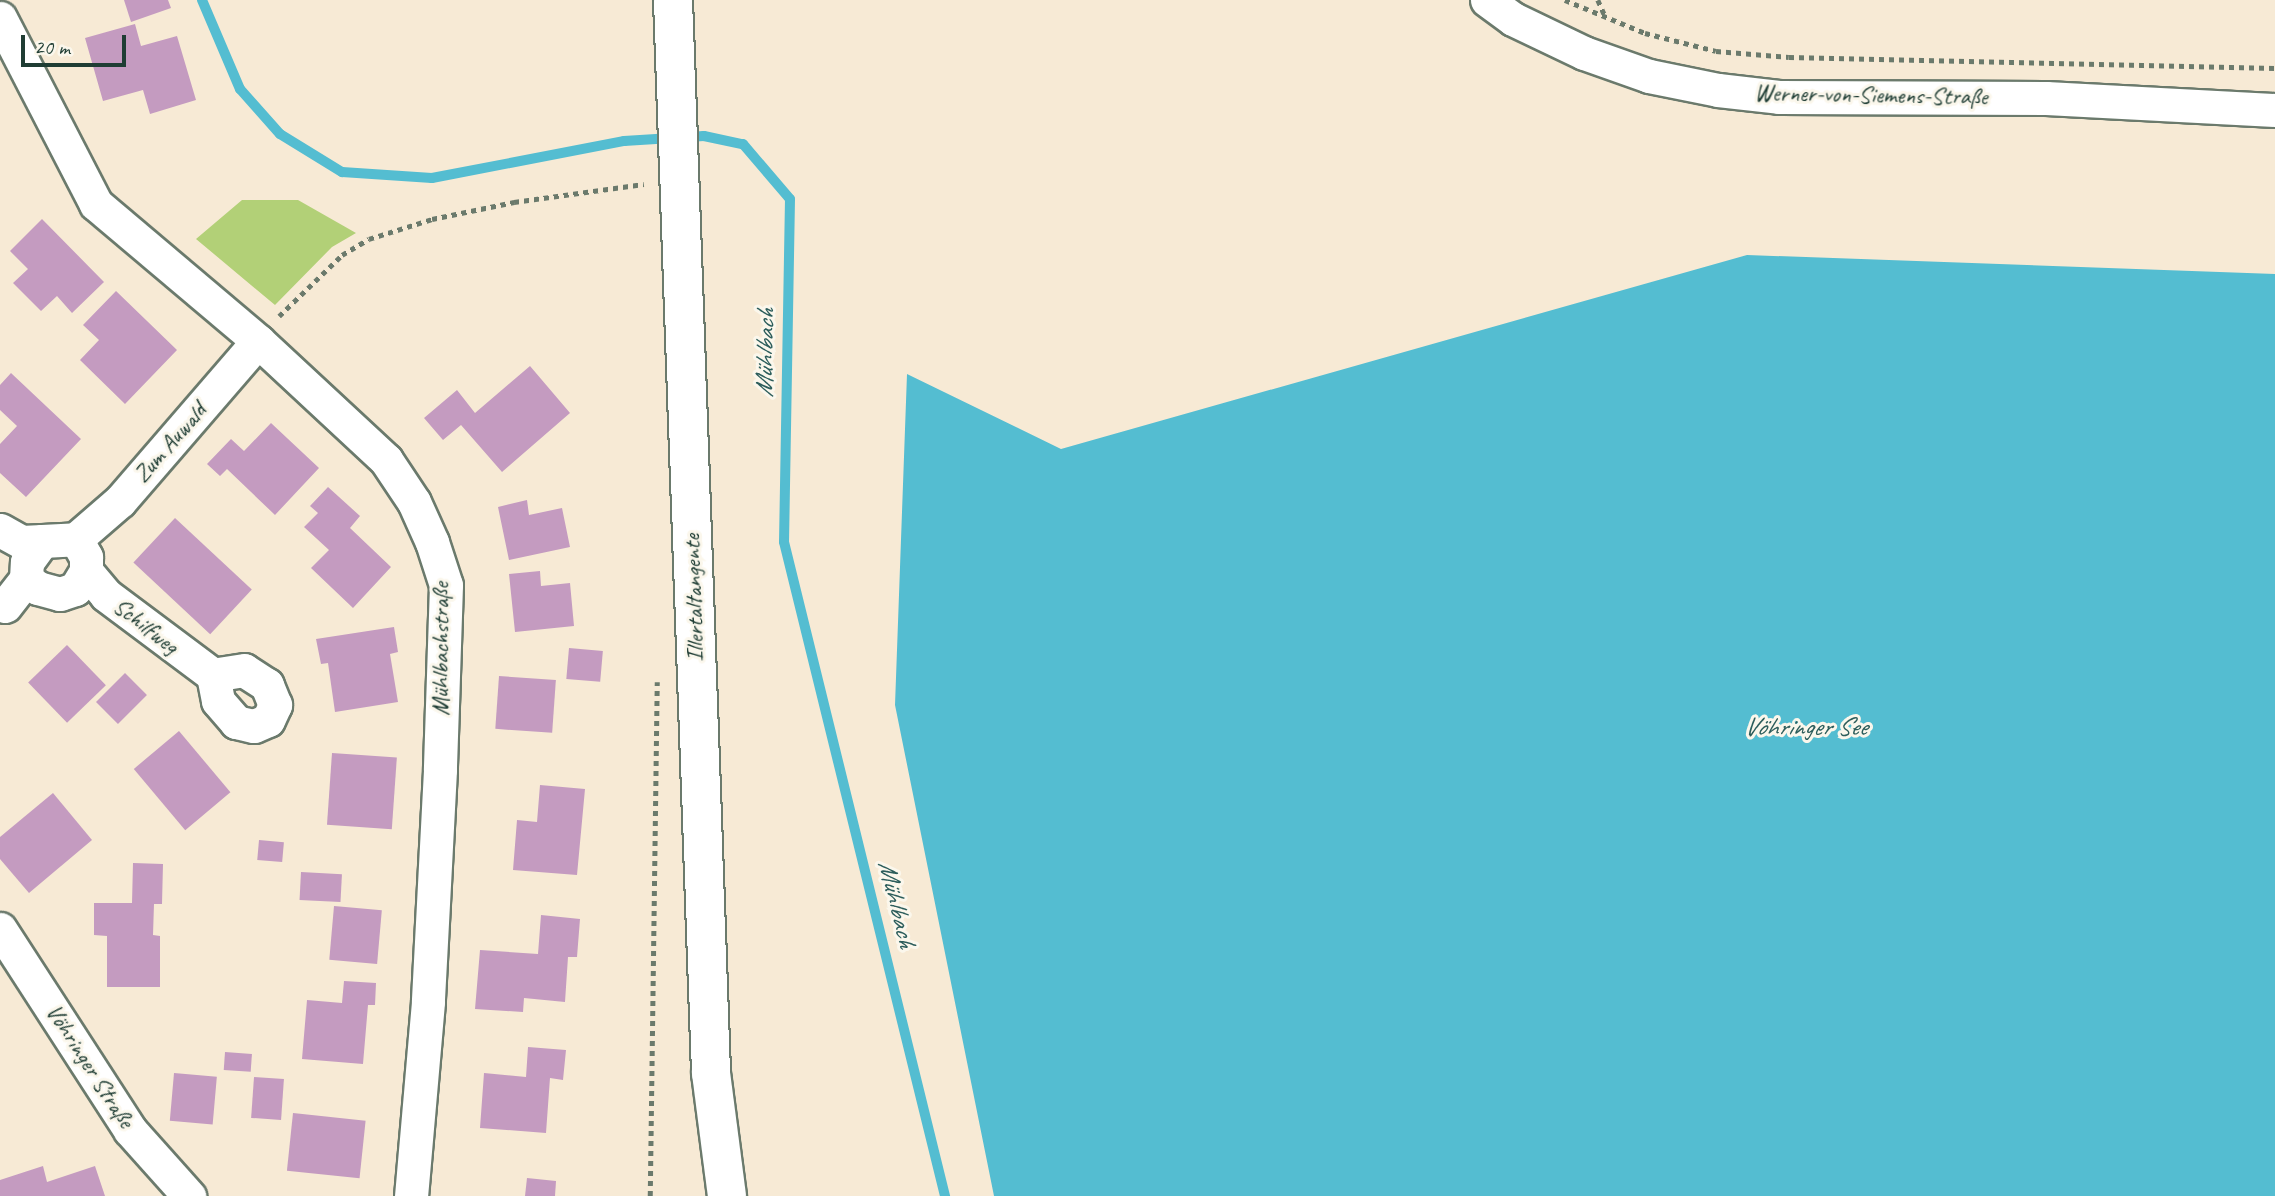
<!DOCTYPE html>
<html>
<head>
<meta charset="utf-8">
<style>
  body { margin:0 }
  #map { position:relative; width:2275px; height:1196px; overflow:hidden; background:#f7ead5; font-family:Caveat,sans-serif }
  div>[style] { position:absolute }
  .green>* { inset:0; background:#b2d077 }
  .water>* { inset:0; background:#54bdd1 }
  .stream>* { height:10px; margin:-5px; padding:0 5px; transform-origin:5px; border-radius:5px; background:#54bdd1 }
  .building>* { inset:0; background:#c49bc0; transform-origin:0 0 }
  .path>* { height:4.5px; margin-top:-2.25px; transform-origin:0; background:repeating-linear-gradient(90deg,#6b7a6c 0 5px,transparent 0 10px) }
  .roads { filter:drop-shadow(2px 0 #6b7a6c) drop-shadow(-2px 0 #6b7a6c) drop-shadow(0 2px #6b7a6c) drop-shadow(0 -2px #6b7a6c) }
  .minor>* { height:33px; margin:-16.5px; padding:0 16.5px; transform-origin:16.5px; border-radius:16.5px; background:#fff }
  .tertiary>* { height:38px; margin:-19px; padding:0 19px; transform-origin:19px; border-radius:19px; background:#fff }
  span { translate:-50% -50%; white-space:nowrap; text-align:center; line-height:1.15; -webkit-text-stroke:6px #fbf7ec; paint-order:stroke }
  .street-label { font-size:24px; color:#1f3d34 }
  .water-label { font-size:26px; color:#2c5d5b; font-style:italic }
  .scale { position:absolute; left:21px; top:35px; width:105px; height:32px; box-sizing:border-box; border:4px solid #1f3d34; border-top:0; padding-left:9px; font-size:21px; line-height:24px; white-space:nowrap; color:#1f3d34; -webkit-text-stroke:5px #fbf7ec; paint-order:stroke }
</style>
</head>
<body>
<div id="map">
  <div class="green">
    <i style="clip-path:polygon(242px 200px,298px 200px,356px 233px,332px 247px,275px 305px,196px 239px)"></i>
  </div>
  <div class="water">
    <i style="clip-path:polygon(1747px 255px,2275px 274px,2275px 1196px,994px 1196px,895px 705px,907px 374px,1061px 449px)"></i>
  </div>
  <div class="stream">
    <i style="left:202px;top:0;width:97px;rotate:66.9deg"></i>
    <i style="left:240px;top:89px;width:60px;rotate:48.4deg"></i>
    <i style="left:280px;top:134px;width:73px;rotate:31.5deg"></i>
    <i style="left:342px;top:172px;width:90px;rotate:3.8deg"></i>
    <i style="left:432px;top:178px;width:196px;rotate:-10.9deg"></i>
    <i style="left:624px;top:141px;width:80px;rotate:-3.6deg"></i>
    <i style="left:704px;top:136px;width:40px;rotate:12deg"></i>
    <i style="left:743px;top:144px;width:72px;rotate:49.5deg"></i>
    <i style="left:790px;top:199px;width:343px;rotate:91deg"></i>
    <i style="left:784px;top:542px;width:674px;rotate:76.17deg"></i>
  </div>
  <div class="building">
    <i style="clip-path:polygon(124px 0,168px 0,171px 8px,131px 22px)"></i>
    <i style="clip-path:polygon(135px 24px,141px 46px,177px 36px,196px 100px,150px 114px,143px 90px,103px 101px,85px 38px)"></i>
    <i style="clip-path:polygon(42px 219px,104px 282px,72px 313px,57px 296px,41px 311px,13px 283px,28px 269px,10px 251px)"></i>
    <i style="clip-path:polygon(116px 291px,177px 350px,125px 404px,80px 360px,99px 340px,83px 325px)"></i>
    <i style="clip-path:polygon(530px 366px,570px 413px,502px 472px,461px 425px,443px 440px,424px 418px,457px 390px,475px 413px)"></i>
    <i style="clip-path:polygon(11px 373px,81px 439px,26px 497px,0 473px,0 444px,17px 426px,0 410px,0 385px)"></i>
    <i style="clip-path:polygon(271px 423px,319px 468px,275px 515px,227px 469px,220px 476px,207px 464px,231px 439px,244px 451px)"></i>
    <i style="clip-path:polygon(328px 487px,360px 516px,350px 528px,391px 567px,353px 608px,311px 568px,329px 550px,304px 527px,318px 513px,310px 506px)"></i>
    <i style="clip-path:polygon(527px 500px,529px 515px,562px 508px,570px 547px,509px 560px,498px 507px)"></i>
    <i style="left:175px;top:518px;width:105px;height:61px;rotate:43deg"></i>
    <i style="clip-path:polygon(540px 571px,541px 586px,570px 583px,574px 626px,515px 632px,509px 574px)"></i>
    <i style="clip-path:polygon(394px 627px,398px 652px,390px 654px,398px 702px,335px 712px,328px 663px,321px 664px,316px 639px)"></i>
    <i style="left:67px;top:645px;width:56px;height:54px;rotate:46deg"></i>
    <i style="left:569px;top:648px;width:34px;height:31px;rotate:5deg"></i>
    <i style="left:125px;top:673px;width:31px;height:41px;rotate:45deg"></i>
    <i style="left:499px;top:676px;width:57px;height:53px;rotate:4deg"></i>
    <i style="left:179px;top:731px;width:80px;height:59px;rotate:50deg"></i>
    <i style="left:332px;top:753px;width:65px;height:72px;rotate:4deg"></i>
    <i style="clip-path:polygon(540px 785px,585px 789px,577px 875px,513px 870px,517px 820px,537px 822px)"></i>
    <i style="clip-path:polygon(53px 793px,92px 840px,29px 893px,0 859px,0 837px)"></i>
    <i style="left:259px;top:840px;width:25px;height:20px;rotate:5deg"></i>
    <i style="clip-path:polygon(133px 863px,163px 864px,162px 904px,154px 904px,153px 935px,160px 936px,160px 987px,107px 987px,107px 936px,94px 935px,94px 903px,132px 903px)"></i>
    <i style="left:301px;top:872px;width:41px;height:28px;rotate:3deg"></i>
    <i style="left:334px;top:906px;width:48px;height:54px;rotate:5deg"></i>
    <i style="clip-path:polygon(541px 915px,580px 919px,577px 957px,568px 957px,565px 1002px,524px 998px,523px 1012px,475px 1009px,480px 950px,538px 954px)"></i>
    <i style="clip-path:polygon(344px 981px,376px 983px,375px 1005px,368px 1005px,363px 1064px,302px 1059px,307px 1000px,342px 1003px)"></i>
    <i style="clip-path:polygon(528px 1047px,566px 1050px,563px 1080px,550px 1078px,546px 1133px,480px 1128px,484px 1073px,526px 1077px)"></i>
    <i style="left:225px;top:1052px;width:27px;height:18px;rotate:4deg"></i>
    <i style="left:174px;top:1073px;width:43px;height:48px;rotate:5deg"></i>
    <i style="left:254px;top:1077px;width:30px;height:41px;rotate:4deg"></i>
    <i style="left:293px;top:1113px;width:73px;height:58px;rotate:6deg"></i>
    <i style="clip-path:polygon(43px 1166px,47px 1182px,95px 1166px,105px 1196px,0 1196px,0 1180px)"></i>
    <i style="clip-path:polygon(527px 1178px,556px 1181px,555px 1196px,525px 1196px)"></i>
  </div>
  <div class="path">
    <i style="left:1565px;top:0;width:87px;rotate:22.4deg"></i>
    <i style="left:1645px;top:33px;width:73px;rotate:14.2deg"></i>
    <i style="left:1716px;top:51px;width:73px;rotate:4.7deg"></i>
    <i style="left:1789px;top:57px;width:486px;rotate:1.3deg"></i>
    <i style="left:1598px;top:0;width:17px;rotate:66deg"></i>
    <i style="left:279px;top:316px;width:88px;rotate:-44.1deg"></i>
    <i style="left:342px;top:255px;width:31px;rotate:-31deg"></i>
    <i style="left:369px;top:239px;width:66px;rotate:-17.6deg"></i>
    <i style="left:432px;top:219px;width:84px;rotate:-11.7deg"></i>
    <i style="left:514px;top:202px;width:131px;rotate:-7.9deg"></i>
    <i style="left:650px;top:1196px;width:514px;rotate:-89.22deg"></i>
  </div>
  <div class="roads">
    <div class="minor">
      <i style="left:1487px;top:0;width:32px;rotate:36deg"></i>
      <i style="left:1513px;top:19px;width:79px;rotate:25.6deg"></i>
      <i style="left:1584px;top:53px;width:69px;rotate:19.5deg"></i>
      <i style="left:1649px;top:76px;width:70px;rotate:11.5deg"></i>
      <i style="left:1718px;top:90px;width:61px;rotate:6.5deg"></i>
      <i style="left:1779px;top:97px;width:267px;rotate:0.2deg"></i>
      <i style="left:2046px;top:98px;width:229px;rotate:3deg"></i>
      <i style="left:0;top:18px;width:209px;rotate:62.7deg"></i>
      <i style="left:96px;top:204px;width:212px;rotate:40.2deg"></i>
      <i style="left:258px;top:341px;width:175px;rotate:42.9deg"></i>
      <i style="left:386px;top:460px;width:50px;rotate:56.3deg"></i>
      <i style="left:414px;top:502px;width:44px;rotate:65.8deg"></i>
      <i style="left:432px;top:542px;width:45px;rotate:72deg"></i>
      <i style="left:446px;top:585px;width:185px;rotate:91.9deg"></i>
      <i style="left:440px;top:770px;width:232px;rotate:93deg"></i>
      <i style="left:428px;top:1002px;width:195px;rotate:95deg"></i>
      <i style="left:0;top:530px;width:25px;rotate:29deg"></i>
      <i style="left:22px;top:542px;width:20px;rotate:-3deg"></i>
      <i style="left:76px;top:539px;width:21px;rotate:61deg"></i>
      <i style="left:86px;top:557px;width:14px;rotate:90deg"></i>
      <i style="left:86px;top:571px;width:21px;rotate:121deg"></i>
      <i style="left:75px;top:589px;width:16px;rotate:162deg"></i>
      <i style="left:60px;top:594px;width:23px;rotate:-165deg"></i>
      <i style="left:38px;top:588px;width:15px;rotate:-143deg"></i>
      <i style="left:26px;top:579px;width:17px;rotate:-87deg"></i>
      <i style="left:27px;top:562px;width:26px;rotate:-54deg"></i>
      <i style="left:42px;top:541px;width:34px;rotate:-3deg"></i>
      <i style="left:76px;top:539px;width:58px;rotate:-40.8deg"></i>
      <i style="left:120px;top:501px;width:211px;rotate:-49.2deg"></i>
      <i style="left:86px;top:571px;width:31px;rotate:50deg"></i>
      <i style="left:106px;top:595px;width:134px;rotate:36.8deg"></i>
      <i style="left:213px;top:675px;width:26px;rotate:79deg"></i>
      <i style="left:218px;top:701px;width:28px;rotate:49deg"></i>
      <i style="left:236px;top:722px;width:18px;rotate:13deg"></i>
      <i style="left:254px;top:726px;width:15px;rotate:-23deg"></i>
      <i style="left:268px;top:720px;width:17px;rotate:-65deg"></i>
      <i style="left:275px;top:705px;width:22px;rotate:-112deg"></i>
      <i style="left:267px;top:685px;width:27px;rotate:-147deg"></i>
      <i style="left:244px;top:670px;width:31px;rotate:171deg"></i>
      <i style="left:5px;top:606px;width:34px;rotate:-52deg"></i>
      <i style="left:0;top:929px;width:239px;rotate:57.1deg"></i>
      <i style="left:130px;top:1130px;width:89px;rotate:48.2deg"></i>
    </div>
    <div class="tertiary">
      <i style="left:673px;top:0;width:1074px;rotate:87.97deg"></i>
      <i style="left:711px;top:1073px;width:124px;rotate:82.6deg"></i>
    </div>
  </div>
  <div class="street-label">
    <span style="left:1871px;top:95px;rotate:1deg">Werner-von-Siemens-Straße</span>
    <span style="left:170px;top:443px;rotate:-49deg">Zum Auwald</span>
    <span style="left:694px;top:598px;rotate:-92deg">Illertaltangente</span>
    <span style="left:146px;top:626px;rotate:38deg">Schilfweg</span>
    <span style="left:441px;top:649px;rotate:-90deg">Mühlbachstraße</span>
    <span style="left:90px;top:1066px;rotate:57deg">Vöhringer Straße</span>
  </div>
  <div class="water-label">
    <span style="left:765px;top:353px;rotate:-89deg">Mühlbach</span>
    <span style="left:1805px;top:727px">Vöhringer See</span>
    <span style="left:897px;top:904px;rotate:76deg">Mühlbach</span>
  </div>
  <div class="scale">20 m</div>
</div>
</body>
</html>
